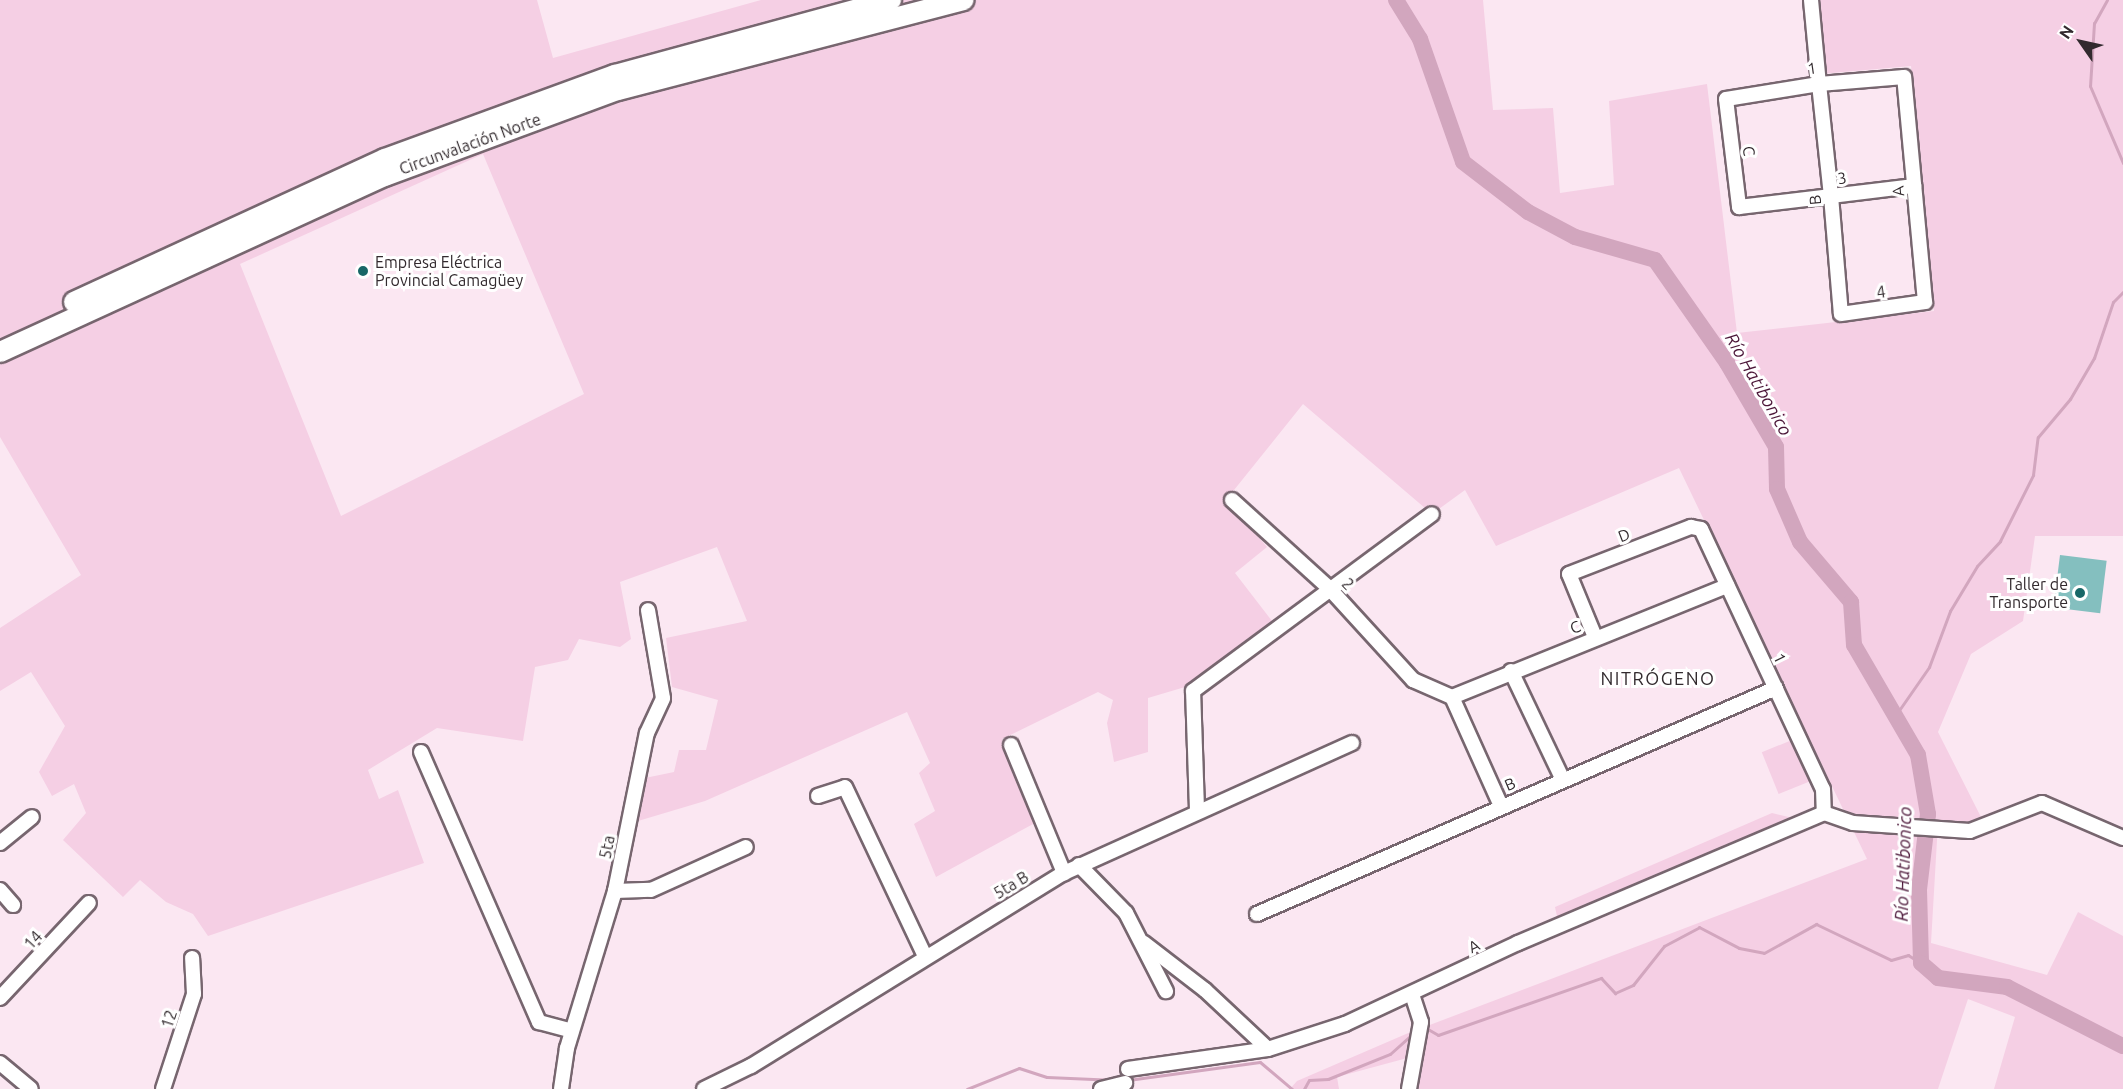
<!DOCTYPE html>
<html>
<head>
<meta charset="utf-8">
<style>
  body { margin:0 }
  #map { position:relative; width:2123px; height:1089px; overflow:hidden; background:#fbe7f2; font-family:Ubuntu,sans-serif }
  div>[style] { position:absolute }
  .green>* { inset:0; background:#f5cfe4; transform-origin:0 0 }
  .stream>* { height:3px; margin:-1.5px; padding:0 1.5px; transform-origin:1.5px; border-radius:1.5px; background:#d2a6be }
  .river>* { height:16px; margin:-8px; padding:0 8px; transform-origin:8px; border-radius:8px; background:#d2a6be }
  .building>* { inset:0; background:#84bfbf; transform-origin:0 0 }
  .roads { filter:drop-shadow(2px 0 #77666f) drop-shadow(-2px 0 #77666f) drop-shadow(0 2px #77666f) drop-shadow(0 -2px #77666f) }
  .minor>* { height:14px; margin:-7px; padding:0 7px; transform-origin:7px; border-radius:7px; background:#fff }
  .highway>* { height:20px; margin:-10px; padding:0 10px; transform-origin:10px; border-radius:10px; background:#fff }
  .dots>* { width:16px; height:16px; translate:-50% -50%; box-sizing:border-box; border:3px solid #fff; border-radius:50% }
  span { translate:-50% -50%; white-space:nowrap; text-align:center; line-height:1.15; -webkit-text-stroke:6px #fff; paint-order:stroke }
  .street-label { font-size:16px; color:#322a2e }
  .poi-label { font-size:16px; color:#322a2e }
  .left { translate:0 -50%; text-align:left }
  .right { translate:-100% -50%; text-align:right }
  .water-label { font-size:18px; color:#4b1638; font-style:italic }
  .neighbourhood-label { font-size:18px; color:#322a2e; letter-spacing:1.5px }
  .north { position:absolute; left:2051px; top:12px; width:60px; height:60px; -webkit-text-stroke:4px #fff; paint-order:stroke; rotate:304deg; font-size:16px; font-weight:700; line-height:24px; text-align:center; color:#322a2e }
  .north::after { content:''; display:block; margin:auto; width:21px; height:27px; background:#322a2e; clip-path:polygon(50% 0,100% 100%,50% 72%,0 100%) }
</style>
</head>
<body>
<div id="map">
  <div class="green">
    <i style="clip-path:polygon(evenodd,0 0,537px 0,553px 58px,761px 0,1483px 0,1493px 110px,1553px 108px,1560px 193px,1614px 185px,1609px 101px,1707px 84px,1737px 333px,1934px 311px,1911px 66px,1809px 75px,1802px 0,2123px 0,2123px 536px,2035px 536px,2023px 621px,1971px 654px,1938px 732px,1984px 823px,1938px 823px,1931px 943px,2047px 975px,2078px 912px,2123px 936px,2123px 1089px,1994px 1089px,2015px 1017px,1968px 999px,1938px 1089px,1412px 1089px,1411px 1057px,1337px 1077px,1339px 1089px,1290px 1089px,1297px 1081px,1406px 1034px,1867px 859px,1679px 468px,1496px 546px,1465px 490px,1432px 514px,1303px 404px,1226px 500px,1267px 547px,1235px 573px,1272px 621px,1185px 687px,1148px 698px,1148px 752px,1114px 762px,1107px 723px,1113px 700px,1098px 692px,1002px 739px,1035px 823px,936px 877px,914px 824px,935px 811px,919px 773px,930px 763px,907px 712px,705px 801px,638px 821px,645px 778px,674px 772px,679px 750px,706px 750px,718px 700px,672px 687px,666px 638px,747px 621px,717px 547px,620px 582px,631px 639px,620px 647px,579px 639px,568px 660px,535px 667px,523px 741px,437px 728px,368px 770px,379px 799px,398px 790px,424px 863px,208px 936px,193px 914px,166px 902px,140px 880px,123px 897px,63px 840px,86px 813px,74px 784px,52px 796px,39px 772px,65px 726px,31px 672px,0 691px,0 628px,81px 575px,0 437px,0 0,483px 154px,584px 394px,341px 516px,240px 264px,483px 154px)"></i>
    <i style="left:1797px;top:738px;width:45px;height:38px;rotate:68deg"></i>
    <i style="clip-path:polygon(1772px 813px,1793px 818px,1558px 921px,1555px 907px)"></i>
  </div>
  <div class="stream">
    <i style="left:2107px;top:0;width:26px;rotate:119deg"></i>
    <i style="left:2094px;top:23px;width:63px;rotate:93.6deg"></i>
    <i style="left:2090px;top:86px;width:84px;rotate:66.8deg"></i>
    <i style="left:1895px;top:716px;width:60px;rotate:-55.2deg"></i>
    <i style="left:1929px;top:667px;width:60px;rotate:-69.4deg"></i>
    <i style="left:1950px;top:611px;width:52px;rotate:-59deg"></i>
    <i style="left:1977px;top:566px;width:34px;rotate:-47deg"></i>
    <i style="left:2000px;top:541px;width:74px;rotate:-63.4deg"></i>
    <i style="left:2033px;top:475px;width:38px;rotate:-83deg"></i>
    <i style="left:2038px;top:437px;width:50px;rotate:-49.9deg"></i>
    <i style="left:2070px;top:399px;width:48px;rotate:-59.7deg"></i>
    <i style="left:2094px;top:358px;width:59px;rotate:-71.3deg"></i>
    <i style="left:2113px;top:302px;width:14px;rotate:-45deg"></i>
    <i style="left:1426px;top:1028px;width:14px;rotate:30deg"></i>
    <i style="left:1438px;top:1035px;width:173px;rotate:-19.3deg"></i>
    <i style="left:1601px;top:978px;width:21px;rotate:47deg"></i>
    <i style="left:1615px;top:993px;width:20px;rotate:-24deg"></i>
    <i style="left:1633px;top:985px;width:50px;rotate:-51.5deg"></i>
    <i style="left:1664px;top:946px;width:40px;rotate:-28deg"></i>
    <i style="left:1699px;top:927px;width:45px;rotate:27.7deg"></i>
    <i style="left:1739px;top:948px;width:25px;rotate:11deg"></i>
    <i style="left:1764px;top:953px;width:60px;rotate:-29.1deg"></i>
    <i style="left:1816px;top:924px;width:83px;rotate:25.6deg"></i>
    <i style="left:1891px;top:960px;width:18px;rotate:-16deg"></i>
    <i style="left:1908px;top:955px;width:15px;rotate:32deg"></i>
    <i style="left:1128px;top:1080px;width:133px;rotate:-7.8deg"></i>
    <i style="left:1260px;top:1062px;width:42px;rotate:40.2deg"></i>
    <i style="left:967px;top:1089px;width:56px;rotate:-22deg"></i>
    <i style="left:1019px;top:1068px;width:29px;rotate:18deg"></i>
    <i style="left:1047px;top:1077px;width:69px;rotate:2.5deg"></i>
    <i style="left:1304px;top:1089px;width:10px;rotate:-61deg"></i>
    <i style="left:1309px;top:1080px;width:19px;rotate:-3deg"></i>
    <i style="left:1328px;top:1079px;width:67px;rotate:-22deg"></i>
    <i style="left:1390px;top:1054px;width:28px;rotate:-42deg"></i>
  </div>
  <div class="river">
    <i style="left:1396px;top:0;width:46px;rotate:58.4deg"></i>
    <i style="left:1420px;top:39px;width:130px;rotate:70.7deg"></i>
    <i style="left:1463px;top:162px;width:82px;rotate:37.6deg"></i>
    <i style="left:1528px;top:212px;width:53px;rotate:28deg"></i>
    <i style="left:1575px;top:237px;width:83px;rotate:16deg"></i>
    <i style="left:1655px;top:260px;width:126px;rotate:55deg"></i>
    <i style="left:1727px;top:363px;width:97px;rotate:59.7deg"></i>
    <i style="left:1776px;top:447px;width:42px;rotate:88.6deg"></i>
    <i style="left:1777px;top:489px;width:58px;rotate:66.5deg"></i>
    <i style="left:1800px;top:542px;width:79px;rotate:49.6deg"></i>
    <i style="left:1851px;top:602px;width:43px;rotate:86deg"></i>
    <i style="left:1854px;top:645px;width:127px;rotate:59.8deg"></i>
    <i style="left:1918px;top:755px;width:60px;rotate:80.4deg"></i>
    <i style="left:1928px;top:814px;width:77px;rotate:96.8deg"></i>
    <i style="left:1919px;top:890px;width:73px;rotate:88.4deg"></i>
    <i style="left:1921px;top:963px;width:23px;rotate:41deg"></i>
    <i style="left:1938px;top:978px;width:70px;rotate:7.4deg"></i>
    <i style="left:2007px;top:987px;width:130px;rotate:27deg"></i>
  </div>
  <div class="building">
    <i style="left:2060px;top:555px;width:47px;height:53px;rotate:7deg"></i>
  </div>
  <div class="roads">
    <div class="minor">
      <i style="left:1811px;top:0;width:84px;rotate:84.6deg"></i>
      <i style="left:1819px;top:84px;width:113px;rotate:83.9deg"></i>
      <i style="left:1831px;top:196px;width:118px;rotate:85.2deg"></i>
      <i style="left:1841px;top:314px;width:85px;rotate:-8.1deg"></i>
      <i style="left:1925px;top:302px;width:226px;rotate:-95.3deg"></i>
      <i style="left:1904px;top:77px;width:85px;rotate:175.3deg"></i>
      <i style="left:1819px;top:84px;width:94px;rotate:170.8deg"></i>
      <i style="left:1726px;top:99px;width:109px;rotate:83.1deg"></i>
      <i style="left:1739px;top:207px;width:93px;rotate:-6.8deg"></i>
      <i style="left:1831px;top:196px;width:84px;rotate:-6.9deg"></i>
      <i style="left:1232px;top:500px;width:131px;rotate:42.2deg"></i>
      <i style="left:1329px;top:588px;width:125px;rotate:47.6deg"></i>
      <i style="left:1413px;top:680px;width:43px;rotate:23.6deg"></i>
      <i style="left:1452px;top:697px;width:297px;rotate:-22deg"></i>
      <i style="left:1595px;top:637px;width:68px;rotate:-112.4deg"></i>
      <i style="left:1569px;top:574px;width:131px;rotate:-21.1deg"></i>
      <i style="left:1691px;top:527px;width:10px;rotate:11deg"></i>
      <i style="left:1701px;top:529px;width:287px;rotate:64.9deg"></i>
      <i style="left:1823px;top:789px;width:24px;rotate:88deg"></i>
      <i style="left:1511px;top:671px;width:121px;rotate:64.5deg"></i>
      <i style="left:1452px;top:697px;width:120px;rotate:65.8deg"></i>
      <i style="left:1011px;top:745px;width:139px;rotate:67.5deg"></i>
      <i style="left:421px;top:752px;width:295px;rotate:66.4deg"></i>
      <i style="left:539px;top:1022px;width:34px;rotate:15deg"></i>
      <i style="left:818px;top:796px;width:28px;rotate:-18deg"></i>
      <i style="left:845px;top:787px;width:187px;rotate:64.7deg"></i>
      <i style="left:1197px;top:810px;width:119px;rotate:-91.9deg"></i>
      <i style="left:1193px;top:691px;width:297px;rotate:-36.5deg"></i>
      <i style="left:1824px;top:813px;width:31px;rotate:19deg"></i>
      <i style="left:1853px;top:823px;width:117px;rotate:3.9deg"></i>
      <i style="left:1970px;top:831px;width:77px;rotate:-21.3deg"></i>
      <i style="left:2042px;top:803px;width:88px;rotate:23.4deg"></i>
      <i style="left:0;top:843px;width:41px;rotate:-39.1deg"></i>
      <i style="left:1079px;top:865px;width:67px;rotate:45.6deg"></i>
      <i style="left:1126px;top:913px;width:88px;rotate:62.9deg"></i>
      <i style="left:0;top:890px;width:20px;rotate:49deg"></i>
      <i style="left:615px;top:891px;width:36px;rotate:-2deg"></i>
      <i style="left:651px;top:890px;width:104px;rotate:-24.4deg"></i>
      <i style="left:1257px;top:914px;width:566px;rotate:-23.53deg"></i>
      <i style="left:1144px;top:943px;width:77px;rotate:37.6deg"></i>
      <i style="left:1205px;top:990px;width:86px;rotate:43.1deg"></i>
      <i style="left:0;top:998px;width:130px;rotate:-46.9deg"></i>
      <i style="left:0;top:1063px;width:40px;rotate:40deg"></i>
      <i style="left:1128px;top:1069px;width:141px;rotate:-8.1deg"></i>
      <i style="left:1268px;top:1049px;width:81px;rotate:-18deg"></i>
      <i style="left:1345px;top:1024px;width:191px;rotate:-25.1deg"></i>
      <i style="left:1518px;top:943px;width:332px;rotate:-23deg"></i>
      <i style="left:163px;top:1089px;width:100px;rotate:-71.9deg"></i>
      <i style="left:194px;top:994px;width:36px;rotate:-93deg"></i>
      <i style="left:561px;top:1089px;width:41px;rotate:-81.7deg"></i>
      <i style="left:567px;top:1048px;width:164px;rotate:-73deg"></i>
      <i style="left:615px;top:891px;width:161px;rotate:-78.6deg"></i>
      <i style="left:647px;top:733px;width:38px;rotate:-65deg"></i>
      <i style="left:663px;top:698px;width:89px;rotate:-99.7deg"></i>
      <i style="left:704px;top:1089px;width:52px;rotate:-26.1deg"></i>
      <i style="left:751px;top:1066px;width:368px;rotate:-31.7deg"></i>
      <i style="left:1064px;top:873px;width:316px;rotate:-24.3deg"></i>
      <i style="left:1101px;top:1089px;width:25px;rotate:-14deg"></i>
      <i style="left:1409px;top:1089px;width:68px;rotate:-79.8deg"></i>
      <i style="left:1421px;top:1022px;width:29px;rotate:-108deg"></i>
    </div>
    <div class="highway">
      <i style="left:74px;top:302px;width:342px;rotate:-24.7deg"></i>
      <i style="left:385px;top:159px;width:245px;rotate:-20.1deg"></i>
      <i style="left:615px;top:75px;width:286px;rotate:-15.2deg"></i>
      <i style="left:0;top:352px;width:423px;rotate:-24.6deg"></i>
      <i style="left:385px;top:176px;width:248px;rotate:-20.3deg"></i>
      <i style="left:618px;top:90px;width:357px;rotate:-14.6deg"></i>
    </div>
  </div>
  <div class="dots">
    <i style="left:363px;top:271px;background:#186767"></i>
    <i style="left:2080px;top:593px;background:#186767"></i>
  </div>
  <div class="street-label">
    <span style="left:1812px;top:68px;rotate:-8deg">1</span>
    <span style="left:470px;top:144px;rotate:-20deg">Circunvalación Norte</span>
    <span style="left:1749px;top:151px;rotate:83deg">C</span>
    <span style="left:1842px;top:178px;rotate:-7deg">3</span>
    <span style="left:1898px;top:191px;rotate:-95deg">A</span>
    <span style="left:1815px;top:200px;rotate:-95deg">B</span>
    <span style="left:1881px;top:292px;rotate:-8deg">4</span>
    <span style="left:1624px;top:535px;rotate:-21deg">D</span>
    <span style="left:1348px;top:584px;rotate:46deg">2</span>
    <span style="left:1575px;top:627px;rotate:-22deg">C</span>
    <span style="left:1780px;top:658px;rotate:64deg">1</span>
    <span style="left:1510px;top:784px;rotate:-23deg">B</span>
    <span style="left:607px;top:847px;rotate:-79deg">5ta</span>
    <span style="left:1011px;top:885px;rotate:-31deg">5ta B</span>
    <span style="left:33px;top:940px;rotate:-48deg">14</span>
    <span style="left:1474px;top:946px;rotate:-26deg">A</span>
    <span style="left:169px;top:1019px;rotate:-72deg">12</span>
  </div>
  <div class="poi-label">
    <span class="left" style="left:375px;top:271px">Empresa Eléctrica<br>Provincial Camagüey</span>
    <span class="right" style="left:2068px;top:593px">Taller de<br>Transporte</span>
  </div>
  <div class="water-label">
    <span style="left:1759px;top:384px;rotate:60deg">Río Hatibonico</span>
    <span style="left:1903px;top:864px;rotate:-88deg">Río Hatibonico</span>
  </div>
  <div class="neighbourhood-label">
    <span style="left:1658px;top:678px">NITRÓGENO</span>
  </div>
  <div class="north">N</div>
</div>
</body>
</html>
